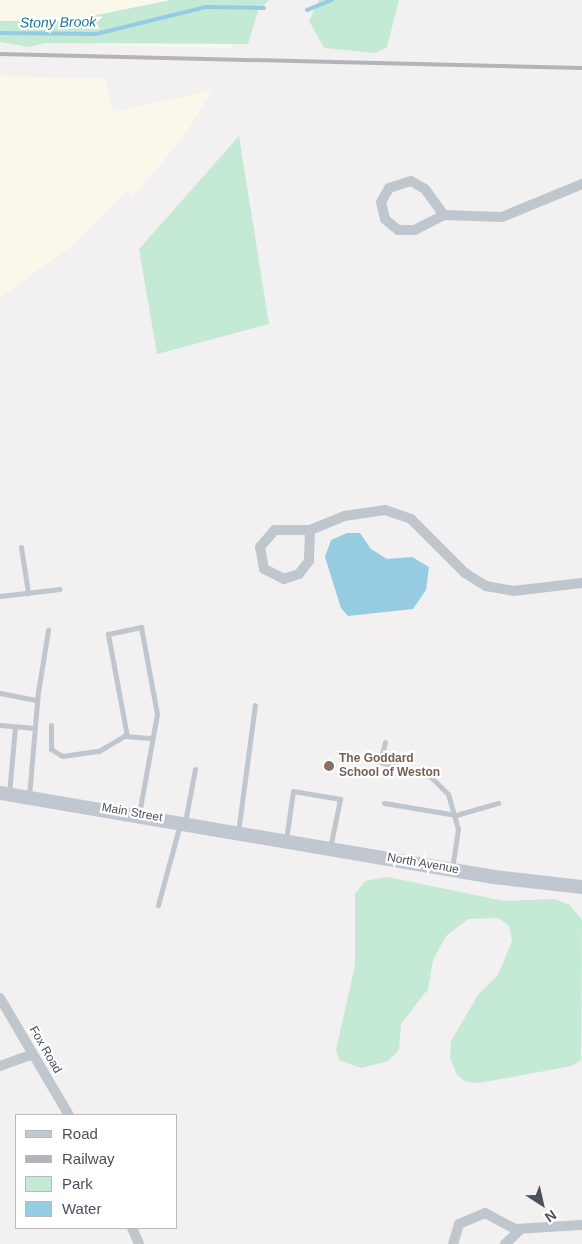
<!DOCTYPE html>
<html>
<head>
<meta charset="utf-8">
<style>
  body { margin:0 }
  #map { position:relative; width:582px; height:1244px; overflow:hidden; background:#f2f0f0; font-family:Arial,sans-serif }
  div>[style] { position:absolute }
  .commercial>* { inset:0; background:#faf7eb }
  .green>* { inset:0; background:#c4ead6 }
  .water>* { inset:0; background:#96cce2 }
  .stream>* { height:4px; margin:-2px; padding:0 2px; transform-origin:2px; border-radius:2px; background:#96cce2 }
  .lane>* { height:5px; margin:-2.5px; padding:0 2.5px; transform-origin:2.5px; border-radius:2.5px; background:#c0c6cd }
  .street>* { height:10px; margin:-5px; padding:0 5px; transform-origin:5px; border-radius:5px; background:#c0c6cd }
  .secondary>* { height:14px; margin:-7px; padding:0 7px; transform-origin:7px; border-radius:7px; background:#c0c7d1 }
  .rail>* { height:4px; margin:-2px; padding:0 2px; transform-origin:2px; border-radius:2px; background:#b3b4b9 }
  .dots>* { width:14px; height:14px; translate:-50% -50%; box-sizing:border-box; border:2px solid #fff; border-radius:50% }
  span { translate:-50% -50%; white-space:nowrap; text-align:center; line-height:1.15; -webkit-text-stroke:4.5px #fff; paint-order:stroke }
  .education-label { font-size:12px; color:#785e54; font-weight:700 }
  .left { translate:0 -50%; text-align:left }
  .street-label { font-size:12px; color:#4a515b }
  .water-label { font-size:14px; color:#1d769a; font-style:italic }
  .legend { position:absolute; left:15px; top:1114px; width:162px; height:115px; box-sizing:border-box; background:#fff; border:1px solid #b7b9bd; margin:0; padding:6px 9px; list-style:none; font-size:15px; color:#4a515b }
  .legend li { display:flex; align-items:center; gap:10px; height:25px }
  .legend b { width:25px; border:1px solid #b7b9bd }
  .north { position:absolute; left:517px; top:1179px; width:50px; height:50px; -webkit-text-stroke:4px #fff; paint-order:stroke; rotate:145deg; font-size:14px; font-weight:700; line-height:20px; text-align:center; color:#4a515b }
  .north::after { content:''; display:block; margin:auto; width:18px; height:22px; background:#4a515b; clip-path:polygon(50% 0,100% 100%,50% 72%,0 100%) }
</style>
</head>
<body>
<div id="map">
  <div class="commercial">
    <i style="clip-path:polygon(0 0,253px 0,231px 48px,98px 45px,96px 35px,0 35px)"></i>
    <i style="clip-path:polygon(0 76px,106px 79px,113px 112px,213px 90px,182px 139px,131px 199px,129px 190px,70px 247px,0 298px)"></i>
  </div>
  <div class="green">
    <i style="clip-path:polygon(171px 0,269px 0,258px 11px,248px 44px,45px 43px,29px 47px,0 42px,0 21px,67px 21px)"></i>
    <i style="clip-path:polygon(319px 0,399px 0,387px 47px,375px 53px,324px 48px,309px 21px)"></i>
    <i style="clip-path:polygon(239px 136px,269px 324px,157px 354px,139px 249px)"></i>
    <i style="clip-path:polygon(388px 877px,504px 901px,555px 899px,570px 905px,582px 920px,581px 1060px,572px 1066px,479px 1083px,466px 1082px,457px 1075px,450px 1058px,451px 1041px,478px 995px,498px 975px,512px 941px,509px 926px,498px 918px,468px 919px,446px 936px,433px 960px,428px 989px,401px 1024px,399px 1050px,388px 1061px,361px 1068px,339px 1060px,336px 1050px,355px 965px,355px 894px,365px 881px)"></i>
  </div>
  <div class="water">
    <i style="clip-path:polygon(347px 533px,360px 533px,371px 549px,387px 559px,412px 557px,429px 567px,426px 590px,413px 609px,348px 616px,341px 608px,325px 557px,331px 540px)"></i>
  </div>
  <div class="stream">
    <i style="left:307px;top:10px;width:27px;rotate:-22deg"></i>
    <i style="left:0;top:33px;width:96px;rotate:0.6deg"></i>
    <i style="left:96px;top:34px;width:113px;rotate:-13.8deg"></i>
    <i style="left:206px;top:7px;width:58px;rotate:1deg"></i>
  </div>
  <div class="lane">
    <i style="left:21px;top:547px;width:47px;rotate:81.3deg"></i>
    <i style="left:0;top:596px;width:60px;rotate:-6.7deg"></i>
    <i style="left:0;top:693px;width:38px;rotate:11deg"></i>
    <i style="left:0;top:725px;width:35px;rotate:5deg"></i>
    <i style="left:51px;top:725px;width:24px;rotate:90deg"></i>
    <i style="left:51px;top:749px;width:13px;rotate:32deg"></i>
    <i style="left:62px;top:756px;width:37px;rotate:-8deg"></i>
    <i style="left:99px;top:751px;width:29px;rotate:-31deg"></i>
    <i style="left:124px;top:736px;width:27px;rotate:4deg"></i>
    <i style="left:127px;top:736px;width:104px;rotate:-100.6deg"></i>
    <i style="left:108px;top:634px;width:34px;rotate:-12deg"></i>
    <i style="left:141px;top:627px;width:88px;rotate:79.6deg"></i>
    <i style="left:157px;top:714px;width:102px;rotate:100.2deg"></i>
    <i style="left:385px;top:742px;width:21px;rotate:104deg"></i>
    <i style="left:380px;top:762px;width:52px;rotate:15.6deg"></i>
    <i style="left:430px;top:776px;width:25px;rotate:45deg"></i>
    <i style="left:448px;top:794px;width:36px;rotate:74deg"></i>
    <i style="left:458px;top:829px;width:40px;rotate:98.5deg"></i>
    <i style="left:9px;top:794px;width:67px;rotate:-84.9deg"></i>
    <i style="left:29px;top:796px;width:104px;rotate:-85.1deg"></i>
    <i style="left:38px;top:692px;width:63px;rotate:-80.8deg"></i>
    <i style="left:384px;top:803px;width:73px;rotate:9.5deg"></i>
    <i style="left:456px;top:815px;width:44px;rotate:-15.9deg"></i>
    <i style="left:185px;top:822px;width:54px;rotate:-79.3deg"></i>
    <i style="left:238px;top:832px;width:128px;rotate:-82.4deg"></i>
    <i style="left:286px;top:840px;width:49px;rotate:-81.9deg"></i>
    <i style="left:293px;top:791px;width:48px;rotate:9.7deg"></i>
    <i style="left:340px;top:799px;width:50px;rotate:101.5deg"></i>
    <i style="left:158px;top:905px;width:84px;rotate:-74.8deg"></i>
  </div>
  <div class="street">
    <i style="left:411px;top:181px;width:16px;rotate:30deg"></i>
    <i style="left:425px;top:189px;width:32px;rotate:54deg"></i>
    <i style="left:444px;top:215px;width:33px;rotate:153deg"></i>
    <i style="left:415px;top:230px;width:17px;rotate:180deg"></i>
    <i style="left:398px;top:230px;width:17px;rotate:-140deg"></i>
    <i style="left:385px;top:219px;width:17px;rotate:-103deg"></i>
    <i style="left:381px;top:202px;width:16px;rotate:-60deg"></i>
    <i style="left:389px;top:188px;width:23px;rotate:-18deg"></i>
    <i style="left:444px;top:215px;width:58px;rotate:2deg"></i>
    <i style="left:502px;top:217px;width:87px;rotate:-22.4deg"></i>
    <i style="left:310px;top:530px;width:31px;rotate:92deg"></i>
    <i style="left:309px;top:561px;width:16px;rotate:128deg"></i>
    <i style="left:299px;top:574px;width:16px;rotate:162deg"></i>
    <i style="left:284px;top:579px;width:22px;rotate:-153deg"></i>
    <i style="left:264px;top:569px;width:22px;rotate:-100deg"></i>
    <i style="left:260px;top:547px;width:23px;rotate:-49deg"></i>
    <i style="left:275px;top:530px;width:35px"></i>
    <i style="left:310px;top:530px;width:37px;rotate:-22deg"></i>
    <i style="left:344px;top:516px;width:41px;rotate:-8.3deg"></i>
    <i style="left:385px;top:510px;width:28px;rotate:19deg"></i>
    <i style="left:411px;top:519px;width:76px;rotate:45deg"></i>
    <i style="left:465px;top:573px;width:25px;rotate:32deg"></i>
    <i style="left:486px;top:586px;width:27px;rotate:10deg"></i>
    <i style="left:513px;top:591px;width:69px;rotate:-6.6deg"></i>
    <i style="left:0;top:998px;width:136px;rotate:59.5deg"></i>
    <i style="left:0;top:1066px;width:35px;rotate:-20deg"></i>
    <i style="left:132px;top:1228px;width:17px;rotate:66deg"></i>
    <i style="left:453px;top:1244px;width:21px;rotate:-73deg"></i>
    <i style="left:459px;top:1224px;width:28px;rotate:-23deg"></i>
    <i style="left:485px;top:1213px;width:34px;rotate:28deg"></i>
    <i style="left:515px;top:1229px;width:67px;rotate:-3.4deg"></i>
    <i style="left:505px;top:1244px;width:21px;rotate:-43deg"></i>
  </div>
  <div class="secondary">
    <i style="left:0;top:793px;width:501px;rotate:9.65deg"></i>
    <i style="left:494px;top:877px;width:89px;rotate:6.5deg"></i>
  </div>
  <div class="rail">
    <i style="left:0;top:54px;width:582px;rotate:1.38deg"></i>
  </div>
  <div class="dots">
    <i style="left:329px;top:766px;background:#8d6e63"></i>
  </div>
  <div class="education-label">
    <span class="left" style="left:339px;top:766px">The Goddard<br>School of Weston</span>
  </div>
  <div class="street-label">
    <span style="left:132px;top:813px;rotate:10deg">Main Street</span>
    <span style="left:423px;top:864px;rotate:10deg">North Avenue</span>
    <span style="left:45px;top:1050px;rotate:60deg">Fox Road</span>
  </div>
  <div class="water-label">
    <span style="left:58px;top:22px;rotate:-1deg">Stony Brook</span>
  </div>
  <ul class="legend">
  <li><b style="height:6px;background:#c0c7d1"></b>Road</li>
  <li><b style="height:6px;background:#b3b4b9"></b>Railway</li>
  <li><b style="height:14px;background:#c4ead6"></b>Park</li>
  <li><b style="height:14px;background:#96cce2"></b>Water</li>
  </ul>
  <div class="north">N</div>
</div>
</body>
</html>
